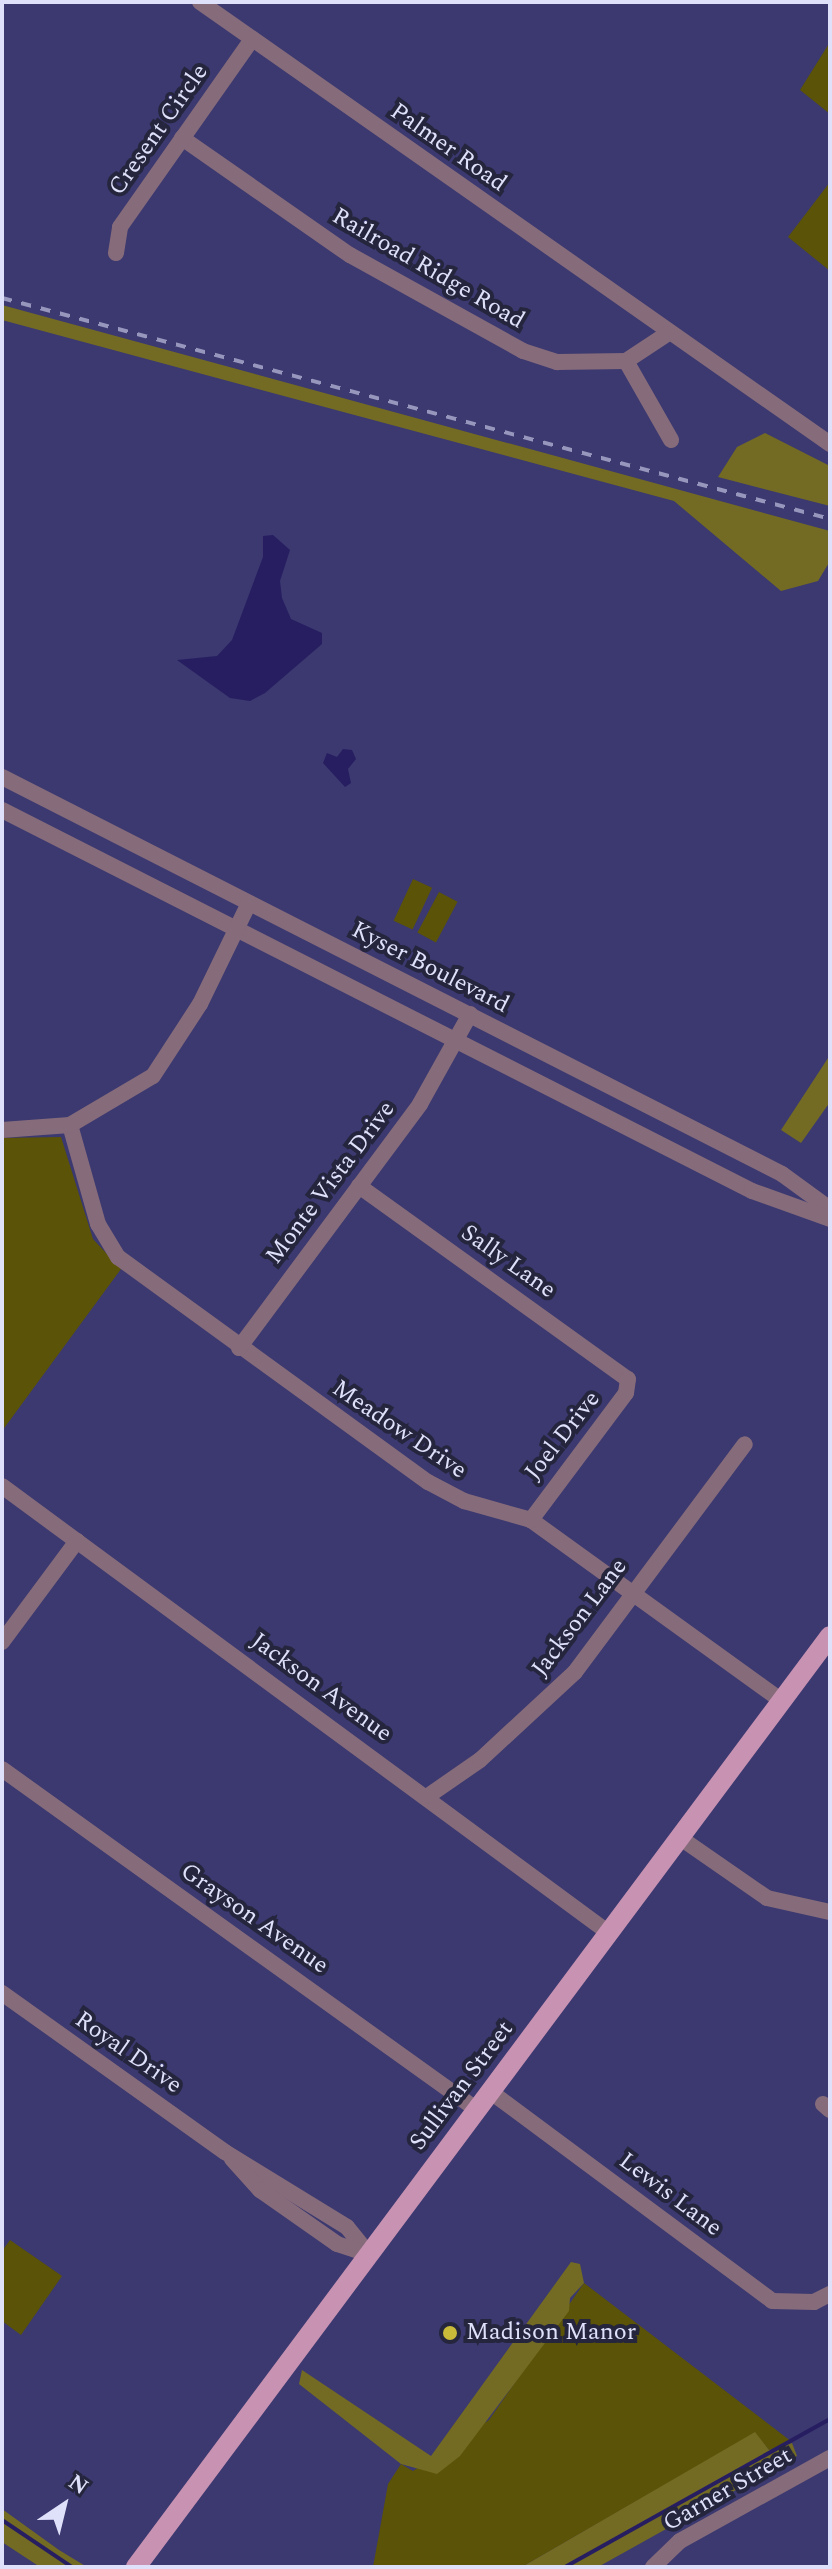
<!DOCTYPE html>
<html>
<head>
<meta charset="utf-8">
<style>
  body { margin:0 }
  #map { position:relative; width:832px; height:2569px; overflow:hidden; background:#3b396f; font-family:Spectral,serif }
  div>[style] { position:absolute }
  .green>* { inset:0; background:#5b5307; transform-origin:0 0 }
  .forest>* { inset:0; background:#736b23 }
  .water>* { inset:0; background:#271e62 }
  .stream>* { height:4px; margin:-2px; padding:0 2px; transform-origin:2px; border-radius:2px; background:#271e62 }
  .minor>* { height:16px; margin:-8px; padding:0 8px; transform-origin:8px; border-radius:8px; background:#866b7b }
  .major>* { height:20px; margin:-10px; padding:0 10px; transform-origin:10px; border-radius:10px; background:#c892b2 }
  .rail>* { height:4px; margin-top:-2px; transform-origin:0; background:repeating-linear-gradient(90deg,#9797be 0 10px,transparent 0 20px) }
  .dots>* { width:22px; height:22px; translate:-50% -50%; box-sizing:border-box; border:4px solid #25253d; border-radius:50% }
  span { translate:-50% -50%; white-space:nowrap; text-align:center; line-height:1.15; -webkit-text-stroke:8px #25253d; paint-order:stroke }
  .street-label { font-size:24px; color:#dfe1fb }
  .poi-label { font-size:24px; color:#dfe1fb }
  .left { translate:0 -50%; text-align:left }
  .frame { position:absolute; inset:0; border:4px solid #dfe1fb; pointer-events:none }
  .north { position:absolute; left:24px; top:2465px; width:80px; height:80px; -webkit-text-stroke:6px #25253d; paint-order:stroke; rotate:35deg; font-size:22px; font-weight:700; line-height:32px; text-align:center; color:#dfe1fb }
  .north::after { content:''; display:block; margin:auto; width:28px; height:36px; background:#dfe1fb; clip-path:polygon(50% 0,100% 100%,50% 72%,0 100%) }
</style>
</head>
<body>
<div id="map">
  <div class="green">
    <i style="clip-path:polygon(830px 42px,830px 114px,800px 90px)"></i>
    <i style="clip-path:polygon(830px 182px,830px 271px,788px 237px)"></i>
    <i style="left:413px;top:879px;width:21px;height:46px;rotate:25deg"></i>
    <i style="left:439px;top:892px;width:21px;height:46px;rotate:28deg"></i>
    <i style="clip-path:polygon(61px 1137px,93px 1239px,121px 1269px,2px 1431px,2px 1138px)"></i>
    <i style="clip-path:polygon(10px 2240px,62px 2276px,21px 2335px,2px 2321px,2px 2251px)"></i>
    <i style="clip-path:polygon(584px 2283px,792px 2442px,769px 2450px,755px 2433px,522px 2567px,373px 2567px,388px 2484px,401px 2464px,413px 2471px,489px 2420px)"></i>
  </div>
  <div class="forest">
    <i style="clip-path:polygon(2px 305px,830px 531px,830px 561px,818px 581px,781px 591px,674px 501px,2px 320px)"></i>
    <i style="clip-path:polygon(765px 433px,830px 466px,830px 506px,718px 477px,737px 447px)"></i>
    <i style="clip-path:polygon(830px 1055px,830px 1102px,801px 1143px,781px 1130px)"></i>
    <i style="clip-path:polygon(571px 2262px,580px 2264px,584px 2283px,570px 2298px,569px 2311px,460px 2456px,437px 2474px,401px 2464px,299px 2384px,302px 2370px,431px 2456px)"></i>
    <i style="clip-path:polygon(755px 2432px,769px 2450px,792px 2443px,797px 2456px,598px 2567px,522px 2567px)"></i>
    <i style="clip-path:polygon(2px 2509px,59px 2550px,87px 2567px,40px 2567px,2px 2542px)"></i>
  </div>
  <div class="water">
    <i style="clip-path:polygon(273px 535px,290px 550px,280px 581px,282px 598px,291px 619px,322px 633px,322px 644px,265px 693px,250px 701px,230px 698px,177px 660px,217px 656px,232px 640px,263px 557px,263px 536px)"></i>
    <i style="clip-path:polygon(343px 749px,352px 750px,356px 759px,348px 769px,351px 783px,345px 787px,323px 763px,327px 753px,337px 757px)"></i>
  </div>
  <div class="stream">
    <i style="left:2px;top:2520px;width:84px;rotate:33.9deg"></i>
    <i style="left:565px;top:2567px;width:304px;rotate:-29.2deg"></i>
  </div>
  <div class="minor">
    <i style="left:200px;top:2px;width:770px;rotate:35.05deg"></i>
    <i style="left:182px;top:138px;width:205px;rotate:34.9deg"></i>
    <i style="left:350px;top:255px;width:198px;rotate:29deg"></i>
    <i style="left:523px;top:351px;width:36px;rotate:18deg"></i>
    <i style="left:557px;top:362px;width:69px;rotate:-0.8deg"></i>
    <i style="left:626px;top:361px;width:49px;rotate:-33.4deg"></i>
    <i style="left:116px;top:253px;width:26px;rotate:-81deg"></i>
    <i style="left:120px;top:227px;width:230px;rotate:-54.9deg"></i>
    <i style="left:626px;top:361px;width:91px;rotate:60.3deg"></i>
    <i style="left:2px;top:777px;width:875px;rotate:26.97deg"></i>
    <i style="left:782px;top:1174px;width:59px;rotate:36.1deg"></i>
    <i style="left:2px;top:810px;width:841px;rotate:26.93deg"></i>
    <i style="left:752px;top:1191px;width:83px;rotate:19.7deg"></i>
    <i style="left:70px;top:1125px;width:103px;rotate:74.2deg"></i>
    <i style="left:98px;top:1224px;width:39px;rotate:59deg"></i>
    <i style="left:118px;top:1257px;width:383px;rotate:36deg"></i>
    <i style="left:428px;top:1482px;width:41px;rotate:27.8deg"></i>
    <i style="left:464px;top:1501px;width:70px;rotate:15.8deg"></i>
    <i style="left:531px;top:1520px;width:308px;rotate:35.8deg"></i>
    <i style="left:2px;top:1130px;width:68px;rotate:-4.2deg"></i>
    <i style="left:70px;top:1125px;width:96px;rotate:-30.6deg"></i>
    <i style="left:153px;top:1076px;width:86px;rotate:-56.9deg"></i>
    <i style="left:200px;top:1004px;width:112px;rotate:-64.1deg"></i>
    <i style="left:359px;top:1186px;width:331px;rotate:35.7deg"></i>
    <i style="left:628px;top:1379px;width:14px;rotate:98deg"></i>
    <i style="left:626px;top:1393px;width:159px;rotate:126.8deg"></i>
    <i style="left:239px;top:1348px;width:304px;rotate:-53.4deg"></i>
    <i style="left:420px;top:1104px;width:103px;rotate:-60.9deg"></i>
    <i style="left:2px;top:1486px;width:754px;rotate:36.37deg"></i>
    <i style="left:2px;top:1642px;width:126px;rotate:-53.4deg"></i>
    <i style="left:2px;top:1769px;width:585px;rotate:35.67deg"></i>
    <i style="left:428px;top:1796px;width:63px;rotate:-34.7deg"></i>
    <i style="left:480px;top:1760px;width:129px;rotate:-42.8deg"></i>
    <i style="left:575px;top:1672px;width:284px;rotate:-53.3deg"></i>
    <i style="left:679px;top:1837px;width:107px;rotate:34.7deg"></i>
    <i style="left:767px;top:1898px;width:65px;rotate:12.5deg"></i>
    <i style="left:2px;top:1993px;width:274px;rotate:35.5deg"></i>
    <i style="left:225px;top:2152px;width:143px;rotate:31.6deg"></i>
    <i style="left:347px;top:2227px;width:35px;rotate:51deg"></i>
    <i style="left:491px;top:2092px;width:350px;rotate:36.6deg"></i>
    <i style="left:772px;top:2301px;width:42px;rotate:1.4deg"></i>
    <i style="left:814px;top:2302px;width:18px;rotate:-27deg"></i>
    <i style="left:823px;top:2104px;width:9px;rotate:41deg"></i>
    <i style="left:232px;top:2159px;width:42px;rotate:47.9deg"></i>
    <i style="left:260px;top:2190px;width:94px;rotate:35deg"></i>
    <i style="left:337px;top:2244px;width:33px;rotate:18deg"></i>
    <i style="left:653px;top:2567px;width:37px;rotate:-44deg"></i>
    <i style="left:680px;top:2541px;width:171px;rotate:-29deg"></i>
  </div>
  <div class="major">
    <i style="left:136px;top:2567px;width:1161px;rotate:-53.3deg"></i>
  </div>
  <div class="rail">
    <i style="left:2px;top:298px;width:857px;rotate:14.94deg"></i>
  </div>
  <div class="dots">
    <i style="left:450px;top:2333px;background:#c9ba3a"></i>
  </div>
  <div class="street-label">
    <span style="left:159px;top:130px;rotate:-55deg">Cresent Circle</span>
    <span style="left:448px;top:148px;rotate:35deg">Palmer Road</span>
    <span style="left:428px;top:269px;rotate:30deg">Railroad Ridge Road</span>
    <span style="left:430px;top:968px;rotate:27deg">Kyser Boulevard</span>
    <span style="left:331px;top:1183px;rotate:-53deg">Monte Vista Drive</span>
    <span style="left:508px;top:1262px;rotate:35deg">Sally Lane</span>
    <span style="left:399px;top:1430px;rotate:34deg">Meadow Drive</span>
    <span style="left:563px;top:1436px;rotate:-52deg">Joel Drive</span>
    <span style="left:580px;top:1618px;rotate:-53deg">Jackson Lane</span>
    <span style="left:321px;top:1688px;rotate:36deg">Jackson Avenue</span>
    <span style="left:254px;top:1919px;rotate:35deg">Grayson Avenue</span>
    <span style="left:128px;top:2053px;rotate:35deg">Royal Drive</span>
    <span style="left:462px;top:2086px;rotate:-53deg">Sullivan Street</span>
    <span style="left:670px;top:2195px;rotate:37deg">Lewis Lane</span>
    <span style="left:728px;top:2490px;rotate:-30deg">Garner Street</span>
  </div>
  <div class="poi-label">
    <span class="left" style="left:466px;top:2333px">Madison Manor</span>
  </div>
  <div class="frame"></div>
  <div class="north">N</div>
</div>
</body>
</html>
